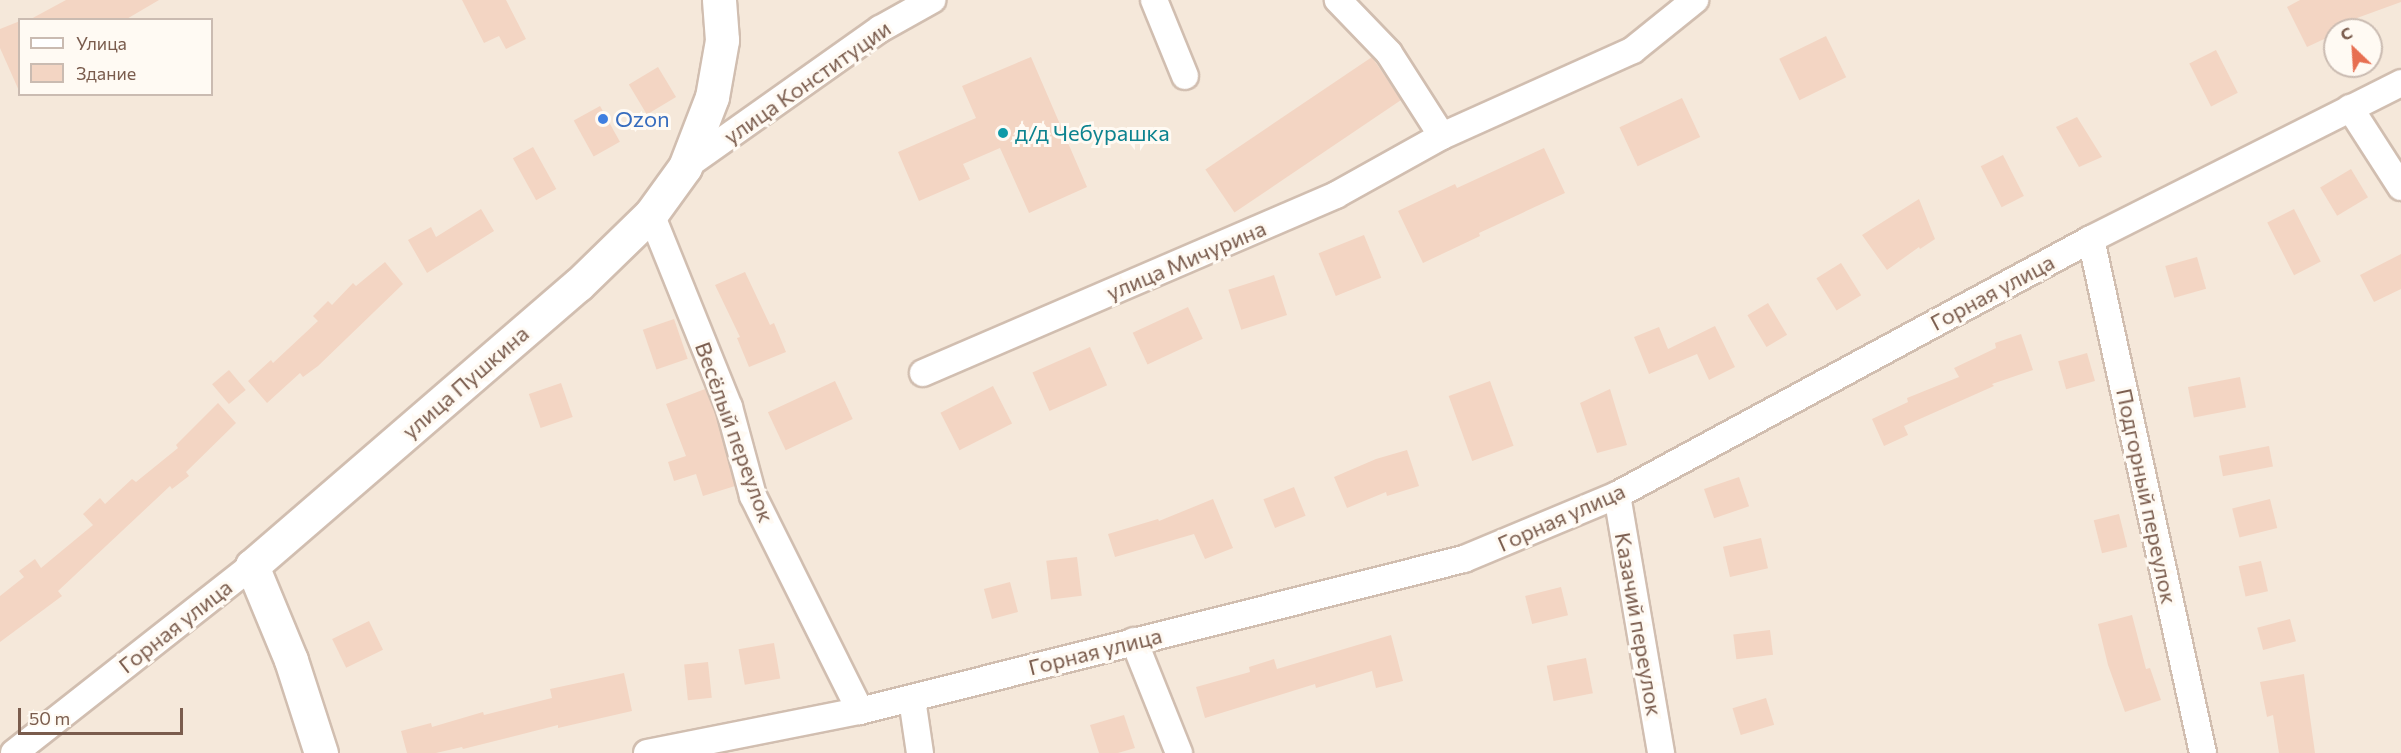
<!DOCTYPE html>
<html>
<head>
<meta charset="utf-8">
<style>
  body { margin:0 }
  #map { position:relative; width:2401px; height:753px; overflow:hidden; background:#fdf6ec; font-family:Commissioner,sans-serif }
  div>[style] { position:absolute }
  .residential>* { inset:0; background:#f5e8da }
  .building>* { inset:0; background:#f3d5c3; transform-origin:0 0 }
  .roads { filter:drop-shadow(2px 0 #d1beb0) drop-shadow(-2px 0 #d1beb0) drop-shadow(0 2px #d1beb0) drop-shadow(0 -2px #d1beb0) }
  .street>* { height:26px; margin:-13px; padding:0 13px; transform-origin:13px; border-radius:13px; background:#fff }
  .secondary>* { height:33px; margin:-16.5px; padding:0 16.5px; transform-origin:16.5px; border-radius:16.5px; background:#fff }
  .dots>* { width:16px; height:16px; translate:-50% -50%; box-sizing:border-box; border:3px solid #fffaf3; border-radius:50% }
  span { translate:-50% -50%; white-space:nowrap; text-align:center; line-height:1.15; -webkit-text-stroke:6px #fffaf3; paint-order:stroke }
  .street-label { font-size:22px; color:#7a5c4d }
  .shop-label { font-size:22px; color:#366cbe }
  .left { translate:0 -50%; text-align:left }
  .culture-label { font-size:22px; color:#0d838f }
  .legend { position:absolute; left:18px; top:18px; width:195px; height:78px; box-sizing:border-box; background:#fffaf3; border:2px solid #cabbb1; margin:0; padding:8px 10px; list-style:none; font-size:18px; color:#7a5c4d }
  .legend li { display:flex; align-items:center; gap:12px; height:30px }
  .legend b { width:30px; border:2px solid #cabbb1 }
  .north { position:absolute; left:2323px; top:18px; width:60px; height:60px; box-sizing:border-box; background:#fffaf3; border:2px solid #cabbb1; border-radius:50%; rotate:335deg; font-size:16px; font-weight:700; line-height:24px; text-align:center; color:#7a5c4d }
  .north::after { content:''; display:block; margin:auto; width:21px; height:27px; background:#e76f51; clip-path:polygon(50% 0,100% 100%,50% 72%,0 100%) }
  .scale { position:absolute; left:18px; top:708px; width:165px; height:27px; box-sizing:border-box; border:3px solid #7a5c4d; border-top:0; padding-left:8px; font-size:18px; line-height:21px; white-space:nowrap; color:#7a5c4d; -webkit-text-stroke:4px #fffaf3; paint-order:stroke }
</style>
</head>
<body>
<div id="map">
  <div class="residential">
    <i style="clip-path:polygon(evenodd,0 0,2401px 0,2401px 753px,0 753px,0 0,20px 20px,212px 20px,212px 94px,20px 94px,20px 20px,0 0,2335px 30px,2371px 30px,2371px 66px,2335px 66px,2335px 30px)"></i>
  </div>
  <div class="building">
    <i style="clip-path:polygon(66px 0,159px 0,125px 20px,29px 20px)"></i>
    <i style="clip-path:polygon(462px 0,506px 0,526px 39px,506px 49px,499px 36px,484px 43px)"></i>
    <i style="clip-path:polygon(2300px 0,2401px 0,2401px 2px,2335px 26px,2335px 34px,2307px 47px,2287px 7px)"></i>
    <i style="clip-path:polygon(20px 21px,20px 93px,0 48px,0 29px)"></i>
    <i style="left:1826px;top:36px;width:46px;height:52px;rotate:64deg"></i>
    <i style="left:2216px;top:50px;width:48px;height:30px;rotate:63deg"></i>
    <i style="clip-path:polygon(1031px 57px,1087px 187px,1029px 213px,1000px 148px,963px 164px,970px 179px,919px 201px,898px 152px,976px 118px,962px 86px)"></i>
    <i style="left:1372px;top:57px;width:52px;height:201px;rotate:56deg"></i>
    <i style="left:658px;top:67px;width:35px;height:34px;rotate:59deg"></i>
    <i style="left:1682px;top:98px;width:43px;height:69px;rotate:65deg"></i>
    <i style="left:600px;top:106px;width:41px;height:30px;rotate:61deg"></i>
    <i style="clip-path:polygon(2077px 117px,2102px 157px,2079px 167px,2056px 127px)"></i>
    <i style="left:533px;top:147px;width:48px;height:23px;rotate:61deg"></i>
    <i style="clip-path:polygon(1544px 148px,1565px 193px,1479px 233px,1480px 236px,1423px 263px,1398px 211px,1455px 184px,1457px 188px)"></i>
    <i style="left:2003px;top:155px;width:46px;height:25px;rotate:63deg"></i>
    <i style="left:2351px;top:169px;width:33px;height:36px;rotate:59deg"></i>
    <i style="clip-path:polygon(1919px 199px,1935px 239px,1920px 249px,1919px 247px,1887px 270px,1862px 235px)"></i>
    <i style="clip-path:polygon(481px 209px,494px 231px,427px 273px,408px 240px,431px 227px,436px 237px)"></i>
    <i style="left:2294px;top:209px;width:59px;height:30px;rotate:63deg"></i>
    <i style="left:1364px;top:235px;width:46px;height:49px;rotate:68deg"></i>
    <i style="clip-path:polygon(2401px 254px,2401px 289px,2374px 302px,2360px 275px)"></i>
    <i style="left:2197px;top:257px;width:33px;height:33px;rotate:74deg"></i>
    <i style="clip-path:polygon(385px 262px,403px 284px,318px 366px,303px 377px,300px 373px,267px 403px,248px 381px,271px 360px,273px 363px,318px 321px,313px 316px,328px 301px,332px 305px,353px 283px,356px 286px)"></i>
    <i style="left:1841px;top:263px;width:38px;height:29px;rotate:58deg"></i>
    <i style="clip-path:polygon(745px 272px,770px 325px,774px 323px,786px 352px,749px 367px,737px 338px,740px 337px,715px 285px)"></i>
    <i style="left:1274px;top:275px;width:42px;height:48px;rotate:72deg"></i>
    <i style="left:1768px;top:303px;width:37px;height:24px;rotate:59deg"></i>
    <i style="left:1188px;top:307px;width:35px;height:61px;rotate:65deg"></i>
    <i style="left:674px;top:319px;width:42px;height:33px;rotate:71deg"></i>
    <i style="clip-path:polygon(1715px 326px,1735px 367px,1709px 380px,1697px 354px,1649px 374px,1634px 337px,1659px 327px,1668px 349px)"></i>
    <i style="clip-path:polygon(2021px 334px,2033px 370px,1992px 384px,1994px 386px,1904px 426px,1908px 435px,1884px 446px,1872px 419px,1908px 402px,1907px 398px,1959px 377px,1954px 368px,1996px 348px,1995px 343px)"></i>
    <i style="left:1090px;top:347px;width:42px;height:63px;rotate:66deg"></i>
    <i style="left:2087px;top:353px;width:29px;height:30px;rotate:74deg"></i>
    <i style="left:229px;top:370px;width:26px;height:22px;rotate:50deg"></i>
    <i style="left:2240px;top:377px;width:31px;height:53px;rotate:79deg"></i>
    <i style="left:835px;top:381px;width:42px;height:74px;rotate:65deg"></i>
    <i style="left:1490px;top:381px;width:69px;height:44px;rotate:70deg"></i>
    <i style="left:561px;top:383px;width:36px;height:34px;rotate:71deg"></i>
    <i style="left:993px;top:386px;width:42px;height:59px;rotate:63deg"></i>
    <i style="clip-path:polygon(705px 389px,715px 412px,735px 486px,703px 496px,696px 474px,674px 481px,668px 462px,686px 456px,666px 404px)"></i>
    <i style="clip-path:polygon(1610px 389px,1627px 445px,1597px 453px,1580px 403px)"></i>
    <i style="clip-path:polygon(218px 403px,236px 423px,186px 472px,189px 476px,172px 489px,170px 486px,58px 591px,62px 596px,0 642px,0 596px,24px 577px,19px 571px,35px 559px,41px 568px,93px 525px,83px 514px,100px 498px,105px 504px,132px 479px,136px 482px,178px 448px,176px 445px)"></i>
    <i style="left:2269px;top:446px;width:21px;height:51px;rotate:79deg"></i>
    <i style="clip-path:polygon(1407px 450px,1419px 486px,1387px 496px,1386px 492px,1347px 508px,1334px 477px,1376px 459px)"></i>
    <i style="left:1739px;top:477px;width:31px;height:37px;rotate:71deg"></i>
    <i style="left:1294px;top:487px;width:31px;height:33px;rotate:68deg"></i>
    <i style="clip-path:polygon(1213px 499px,1233px 548px,1205px 559px,1194px 534px,1115px 557px,1108px 534px,1158px 519px,1159px 521px)"></i>
    <i style="left:2270px;top:499px;width:30px;height:39px;rotate:76deg"></i>
    <i style="left:2119px;top:514px;width:34px;height:26px;rotate:76deg"></i>
    <i style="left:1761px;top:538px;width:31px;height:39px;rotate:77deg"></i>
    <i style="left:1077px;top:557px;width:39px;height:31px;rotate:83deg"></i>
    <i style="left:2261px;top:561px;width:31px;height:23px;rotate:77deg"></i>
    <i style="left:1010px;top:582px;width:31px;height:27px;rotate:75deg"></i>
    <i style="left:1561px;top:587px;width:29px;height:37px;rotate:76deg"></i>
    <i style="clip-path:polygon(2132px 615px,2146px 669px,2150px 668px,2161px 700px,2125px 712px,2108px 665px,2098px 624px)"></i>
    <i style="left:2290px;top:619px;width:23px;height:34px;rotate:75deg"></i>
    <i style="left:369px;top:621px;width:32px;height:41px;rotate:64deg"></i>
    <i style="left:1770px;top:630px;width:25px;height:37px;rotate:83deg"></i>
    <i style="clip-path:polygon(1391px 635px,1403px 681px,1376px 688px,1372px 671px,1316px 688px,1315px 684px,1205px 718px,1196px 687px,1250px 672px,1249px 667px,1274px 659px,1277px 669px)"></i>
    <i style="left:774px;top:643px;width:36px;height:36px;rotate:80deg"></i>
    <i style="left:1586px;top:658px;width:36px;height:40px;rotate:79deg"></i>
    <i style="left:708px;top:662px;width:36px;height:24px;rotate:84deg"></i>
    <i style="clip-path:polygon(624px 673px,632px 711px,558px 728px,558px 725px,463px 749px,462px 747px,436px 753px,407px 753px,401px 731px,431px 723px,432px 727px,483px 712px,484px 715px,552px 698px,550px 689px)"></i>
    <i style="clip-path:polygon(2304px 674px,2315px 753px,2279px 753px,2273px 715px,2267px 717px,2260px 682px)"></i>
    <i style="left:1766px;top:698px;width:28px;height:35px;rotate:73deg"></i>
    <i style="clip-path:polygon(1124px 715px,1135px 748px,1118px 753px,1099px 753px,1090px 725px)"></i>
  </div>
  <div class="roads">
    <div class="street">
      <i style="left:1154px;top:0;width:82px;rotate:67.8deg"></i>
      <i style="left:2350px;top:108px;width:94px;rotate:57.2deg"></i>
      <i style="left:1442px;top:136px;width:209px;rotate:-24.2deg"></i>
      <i style="left:1633px;top:50px;width:80px;rotate:-38.9deg"></i>
      <i style="left:685px;top:167px;width:239px;rotate:-35.3deg"></i>
      <i style="left:880px;top:29px;width:60px;rotate:-29.1deg"></i>
      <i style="left:651px;top:214px;width:208px;rotate:68deg"></i>
      <i style="left:729px;top:407px;width:92px;rotate:74.9deg"></i>
      <i style="left:753px;top:496px;width:240px;rotate:63.5deg"></i>
      <i style="left:2091px;top:239px;width:526px;rotate:77.71deg"></i>
      <i style="left:923px;top:373px;width:450px;rotate:-23.3deg"></i>
      <i style="left:1336px;top:195px;width:121px;rotate:-29.1deg"></i>
      <i style="left:1442px;top:136px;width:98px;rotate:-122.6deg"></i>
      <i style="left:1389px;top:53px;width:74px;rotate:-133.9deg"></i>
      <i style="left:1617px;top:495px;width:262px;rotate:80.3deg"></i>
      <i style="left:1134px;top:641px;width:121px;rotate:68.1deg"></i>
      <i style="left:912px;top:699px;width:55px;rotate:81.6deg"></i>
      <i style="left:14px;top:753px;width:303px;rotate:-38.2deg"></i>
      <i style="left:647px;top:753px;width:217px;rotate:-11.2deg"></i>
      <i style="left:860px;top:711px;width:623px;rotate:-14.13deg"></i>
      <i style="left:1464px;top:559px;width:166px;rotate:-22.7deg"></i>
      <i style="left:1617px;top:495px;width:539px;rotate:-28.37deg"></i>
      <i style="left:2091px;top:239px;width:347px;rotate:-26.7deg"></i>
    </div>
    <div class="secondary">
      <i style="left:321px;top:753px;width:98px;rotate:-107.9deg"></i>
      <i style="left:291px;top:660px;width:102px;rotate:-112.5deg"></i>
      <i style="left:252px;top:566px;width:430px;rotate:-40.8deg"></i>
      <i style="left:578px;top:285px;width:102px;rotate:-44.2deg"></i>
      <i style="left:651px;top:214px;width:58px;rotate:-54.1deg"></i>
      <i style="left:685px;top:167px;width:75px;rotate:-68.9deg"></i>
      <i style="left:712px;top:97px;width:58px;rotate:-80deg"></i>
      <i style="left:722px;top:40px;width:40px;rotate:-94.3deg"></i>
    </div>
  </div>
  <div class="dots">
    <i style="left:603px;top:119px;background:#3f7fe0"></i>
    <i style="left:1003px;top:133px;background:#0f9aa8"></i>
  </div>
  <div class="street-label">
    <span style="left:807px;top:82px;rotate:-35deg">улица Конституции</span>
    <span style="left:1186px;top:260px;rotate:-23deg">улица Мичурина</span>
    <span style="left:1992px;top:292px;rotate:-28deg">Горная улица</span>
    <span style="left:465px;top:382px;rotate:-41deg">улица Пушкина</span>
    <span style="left:735px;top:432px;rotate:70deg">Весёлый переулок</span>
    <span style="left:2147px;top:496px;rotate:78deg">Подгорный переулок</span>
    <span style="left:1561px;top:517px;rotate:-24deg">Горная улица</span>
    <span style="left:1639px;top:624px;rotate:80deg">Казачий переулок</span>
    <span style="left:175px;top:626px;rotate:-38deg">Горная улица</span>
    <span style="left:1095px;top:651px;rotate:-14deg">Горная улица</span>
  </div>
  <div class="shop-label">
    <span class="left" style="left:615px;top:119px">Ozon</span>
  </div>
  <div class="culture-label">
    <span class="left" style="left:1015px;top:133px">д/д Чебурашка</span>
  </div>
  <ul class="legend">
  <li><b style="height:8px;background:#fff"></b>Улица</li>
  <li><b style="height:16px;background:#f3d5c3"></b>Здание</li>
  </ul>
  <div class="north">С</div>
  <div class="scale">50 m</div>
</div>
</body>
</html>
